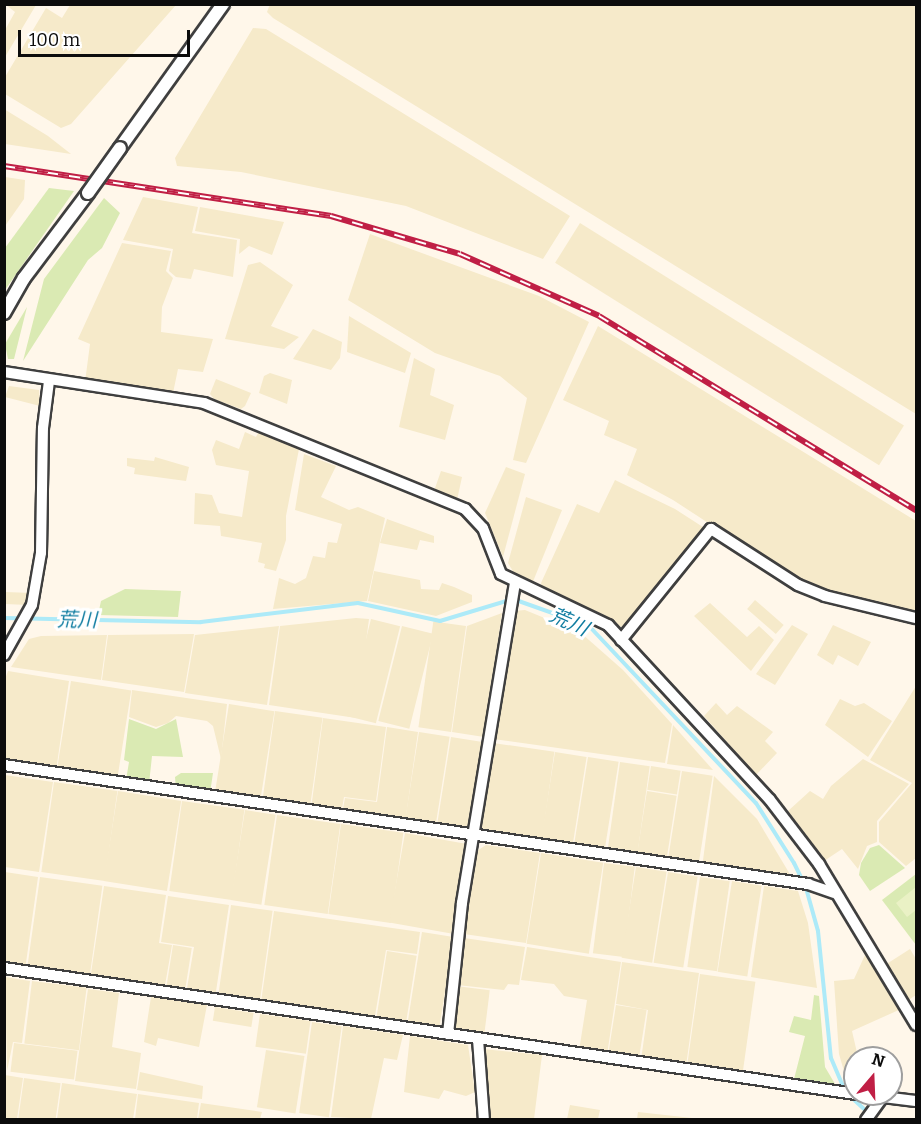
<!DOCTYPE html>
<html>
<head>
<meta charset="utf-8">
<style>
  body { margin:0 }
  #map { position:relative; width:921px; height:1124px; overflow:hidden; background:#fff7ea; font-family:Bitter,"Noto Sans JP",serif }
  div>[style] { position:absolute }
  .farmland>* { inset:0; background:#f6eaca; transform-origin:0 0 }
  .green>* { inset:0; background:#daeab3 }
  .pitch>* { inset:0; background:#eaf1c5 }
  .stream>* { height:4px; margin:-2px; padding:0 2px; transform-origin:2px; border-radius:2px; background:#adeaf8 }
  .roads { filter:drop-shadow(2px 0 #3f3f3f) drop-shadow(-2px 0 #3f3f3f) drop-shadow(0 2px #3f3f3f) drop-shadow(0 -2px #3f3f3f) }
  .minor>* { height:10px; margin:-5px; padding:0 5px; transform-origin:5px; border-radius:5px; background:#fff }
  .tertiary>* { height:12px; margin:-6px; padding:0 6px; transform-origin:6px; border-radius:6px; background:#fff }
  .rail>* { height:6px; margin-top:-3px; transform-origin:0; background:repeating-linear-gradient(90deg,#fff 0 11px,#c01f45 0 22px); box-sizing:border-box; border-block:2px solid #c01f45 }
  .bridges { filter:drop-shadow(2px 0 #3f3f3f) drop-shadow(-2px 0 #3f3f3f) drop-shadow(0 2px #3f3f3f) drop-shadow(0 -2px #3f3f3f) }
  .tertiary-bridge>* { height:12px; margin:-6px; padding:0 6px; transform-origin:6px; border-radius:6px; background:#fff }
  span { translate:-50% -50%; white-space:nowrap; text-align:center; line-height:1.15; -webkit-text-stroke:6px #fff; paint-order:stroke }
  .water-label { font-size:20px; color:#117da1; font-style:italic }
  .frame { position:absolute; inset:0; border:6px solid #0c0c0c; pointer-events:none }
  .north { position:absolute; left:843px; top:1046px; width:60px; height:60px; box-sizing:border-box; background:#fff; border:2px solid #9e9e9e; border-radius:50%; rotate:19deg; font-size:16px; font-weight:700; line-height:24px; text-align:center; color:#0c0c0c }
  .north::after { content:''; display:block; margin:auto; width:21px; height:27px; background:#c01f45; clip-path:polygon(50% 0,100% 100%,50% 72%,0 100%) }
  .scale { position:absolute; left:18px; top:30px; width:172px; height:27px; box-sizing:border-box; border:3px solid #0c0c0c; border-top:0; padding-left:8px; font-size:18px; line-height:21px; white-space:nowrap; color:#0c0c0c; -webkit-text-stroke:4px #fff; paint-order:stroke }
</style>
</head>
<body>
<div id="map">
  <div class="farmland">
    <i style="clip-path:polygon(5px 4px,36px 5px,5px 57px,5px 30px,15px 12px)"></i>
    <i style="clip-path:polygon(270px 4px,916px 5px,916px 414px,273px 18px,267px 12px)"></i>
    <i style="clip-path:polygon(70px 5px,176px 5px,71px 124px,61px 128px,5px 94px,5px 77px,46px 8px,62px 18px)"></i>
    <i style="clip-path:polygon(253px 28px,266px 29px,570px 216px,543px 259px,406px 206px,241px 172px,177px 166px,175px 158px)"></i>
    <i style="clip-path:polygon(4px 109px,48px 136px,71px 154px,5px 144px)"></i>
    <i style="clip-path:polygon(5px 177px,25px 180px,24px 199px,5px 226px)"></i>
    <i style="clip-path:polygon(143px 197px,198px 207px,192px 233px,237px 240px,233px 277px,194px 269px,191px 279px,176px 277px,169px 271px,173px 249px,123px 240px)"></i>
    <i style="clip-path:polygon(200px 207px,284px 222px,272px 255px,249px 246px,239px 254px,240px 239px,195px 231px)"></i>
    <i style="left:580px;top:223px;width:382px;height:47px;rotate:32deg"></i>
    <i style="clip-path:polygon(370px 234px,539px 296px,589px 322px,526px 463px,513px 460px,527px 398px,500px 376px,435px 353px,348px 300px)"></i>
    <i style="clip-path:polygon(122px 243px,171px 251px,166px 271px,173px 278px,162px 307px,161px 332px,213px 339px,203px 372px,178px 369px,173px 393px,85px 382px,90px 344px,78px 339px)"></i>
    <i style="clip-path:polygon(260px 262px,293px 285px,271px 326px,299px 337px,284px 349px,225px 339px,248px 265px)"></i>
    <i style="clip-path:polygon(349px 316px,411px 353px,405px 373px,347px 352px)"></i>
    <i style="clip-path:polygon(598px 326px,916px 521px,916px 613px,840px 597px,799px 582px,673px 500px,627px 475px,637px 449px,604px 435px,609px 421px,563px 400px)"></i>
    <i style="clip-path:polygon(313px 329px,342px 342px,340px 358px,331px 370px,293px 359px)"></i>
    <i style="clip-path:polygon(414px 358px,435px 369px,430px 395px,454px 405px,445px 440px,399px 427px)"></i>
    <i style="clip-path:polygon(270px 373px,292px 380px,287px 404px,259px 393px,264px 376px)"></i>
    <i style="clip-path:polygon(216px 379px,251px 393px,245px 406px,241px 409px,214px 399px,210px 394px)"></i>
    <i style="clip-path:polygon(9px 386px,39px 390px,40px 406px,5px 397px)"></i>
    <i style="clip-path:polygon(259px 431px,299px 449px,286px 516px,286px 540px,276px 571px,264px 568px,265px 564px,258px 562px,262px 543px,221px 536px,220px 526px,194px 524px,195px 493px,212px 495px,219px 513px,242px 517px,249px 471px,216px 465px,212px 450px,216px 440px,239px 449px,245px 432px,256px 437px)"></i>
    <i style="clip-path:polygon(304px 454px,336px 466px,321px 497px,349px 510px,358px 507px,385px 518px,367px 601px,273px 609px,279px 578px,295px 584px,306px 578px,313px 556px,325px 558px,328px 542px,337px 543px,342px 524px,295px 510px)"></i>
    <i style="clip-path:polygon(155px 457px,189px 467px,186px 481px,134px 474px,135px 468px,127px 466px,127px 458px,154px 461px)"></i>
    <i style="clip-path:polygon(506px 467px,525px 474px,503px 557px,485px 513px)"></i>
    <i style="clip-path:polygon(441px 471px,462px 477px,457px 500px,434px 491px)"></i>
    <i style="clip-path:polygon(615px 480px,675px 509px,706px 529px,624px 628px,542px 589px,541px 583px,577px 504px,599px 513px)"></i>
    <i style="clip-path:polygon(526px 497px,562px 510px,532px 584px,517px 578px,508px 563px)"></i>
    <i style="clip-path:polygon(387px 519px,434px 536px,434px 543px,420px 540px,417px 550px,380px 543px)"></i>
    <i style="clip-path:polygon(374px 571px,420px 580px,421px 589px,439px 590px,442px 583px,454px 587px,472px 595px,472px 602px,436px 616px,368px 601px)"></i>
    <i style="clip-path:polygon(5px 592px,32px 593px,28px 605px,5px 604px)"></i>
    <i style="left:755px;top:600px;width:38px;height:12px;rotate:41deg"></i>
    <i style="clip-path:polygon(710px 603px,747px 637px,759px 626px,774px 640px,751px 671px,694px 616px)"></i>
    <i style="clip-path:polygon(525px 610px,581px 633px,623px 670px,672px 724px,665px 763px,493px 739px,514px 611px)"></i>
    <i style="clip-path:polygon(502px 613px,484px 737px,452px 732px,467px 626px)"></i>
    <i style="clip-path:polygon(356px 618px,369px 619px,356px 718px,269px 705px,280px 626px)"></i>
    <i style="left:371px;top:619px;width:30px;height:100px;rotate:14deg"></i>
    <i style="clip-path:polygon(792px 625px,808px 634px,775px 685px,756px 674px)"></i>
    <i style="clip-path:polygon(833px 625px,871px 642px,858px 666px,838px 655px,833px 665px,817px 655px)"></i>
    <i style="clip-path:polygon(279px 626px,267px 705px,185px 693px,195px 635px)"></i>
    <i style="left:402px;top:626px;width:32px;height:98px;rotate:14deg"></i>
    <i style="left:466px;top:626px;width:107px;height:33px;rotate:98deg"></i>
    <i style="clip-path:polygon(194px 634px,184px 692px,102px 680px,108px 635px)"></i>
    <i style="clip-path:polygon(107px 635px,101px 680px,11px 667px,29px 639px,41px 636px)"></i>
    <i style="clip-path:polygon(8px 671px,69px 681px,56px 771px,5px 763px,5px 679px)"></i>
    <i style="left:71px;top:681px;width:61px;height:91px;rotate:9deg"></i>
    <i style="clip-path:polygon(916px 686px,916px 858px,906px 866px,879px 842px,879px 822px,912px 783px,870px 760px)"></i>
    <i style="clip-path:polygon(132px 690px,227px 704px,221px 759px,213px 726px,207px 721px,176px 716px,168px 723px,156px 727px,129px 717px)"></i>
    <i style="clip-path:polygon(840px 699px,855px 706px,864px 703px,892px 721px,868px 757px,825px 725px)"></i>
    <i style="clip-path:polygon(716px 703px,727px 715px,737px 706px,773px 732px,765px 741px,777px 753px,756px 775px,704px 716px)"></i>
    <i style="left:229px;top:704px;width:46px;height:92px;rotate:9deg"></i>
    <i style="left:275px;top:711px;width:48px;height:92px;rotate:8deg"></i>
    <i style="clip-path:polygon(323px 718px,386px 727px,376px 801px,344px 797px,341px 814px,311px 809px)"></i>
    <i style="clip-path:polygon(673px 725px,713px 770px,667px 764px)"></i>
    <i style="clip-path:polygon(387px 727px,418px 732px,405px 823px,342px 814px,345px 798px,377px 802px)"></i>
    <i style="left:419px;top:732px;width:31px;height:92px;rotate:9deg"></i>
    <i style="left:451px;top:737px;width:32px;height:92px;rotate:9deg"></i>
    <i style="left:493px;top:743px;width:62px;height:88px;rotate:8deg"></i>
    <i style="left:555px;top:752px;width:32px;height:93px;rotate:9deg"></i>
    <i style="left:588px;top:757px;width:31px;height:93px;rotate:9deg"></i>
    <i style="clip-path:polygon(863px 759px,909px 784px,877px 821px,877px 842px,867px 846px,858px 869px,842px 849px,821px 863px,788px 811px,810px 791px,823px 799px,831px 786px)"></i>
    <i style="left:620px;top:762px;width:30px;height:92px;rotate:8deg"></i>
    <i style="left:651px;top:766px;width:30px;height:24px;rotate:9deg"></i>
    <i style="left:682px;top:771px;width:31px;height:93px;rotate:9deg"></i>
    <i style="clip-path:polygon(5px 775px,53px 782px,39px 872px,5px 867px)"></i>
    <i style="clip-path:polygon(714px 776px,757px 819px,794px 881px,702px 868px)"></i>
    <i style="left:54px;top:782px;width:64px;height:91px;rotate:8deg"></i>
    <i style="left:118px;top:791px;width:64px;height:91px;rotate:9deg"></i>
    <i style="left:647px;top:791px;width:30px;height:68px;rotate:9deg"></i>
    <i style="left:182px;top:801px;width:63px;height:91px;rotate:8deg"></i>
    <i style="left:245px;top:810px;width:31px;height:91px;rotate:9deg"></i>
    <i style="left:277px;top:815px;width:64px;height:91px;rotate:8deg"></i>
    <i style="left:341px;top:824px;width:63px;height:91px;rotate:8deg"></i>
    <i style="left:405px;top:833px;width:63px;height:91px;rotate:10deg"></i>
    <i style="clip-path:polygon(486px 845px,540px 853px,526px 943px,464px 934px,477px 851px)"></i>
    <i style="left:541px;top:853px;width:63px;height:92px;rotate:9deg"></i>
    <i style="left:604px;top:863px;width:31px;height:91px;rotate:7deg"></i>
    <i style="left:636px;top:867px;width:31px;height:92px;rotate:9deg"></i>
    <i style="clip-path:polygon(5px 872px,38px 877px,25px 970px,5px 966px)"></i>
    <i style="left:668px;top:872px;width:30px;height:92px;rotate:9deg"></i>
    <i style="left:40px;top:877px;width:63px;height:94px;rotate:8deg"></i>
    <i style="left:700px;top:877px;width:30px;height:91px;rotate:8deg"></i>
    <i style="left:732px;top:881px;width:30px;height:92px;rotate:9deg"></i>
    <i style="clip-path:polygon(104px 886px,166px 895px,159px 943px,172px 945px,164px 991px,90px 980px)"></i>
    <i style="clip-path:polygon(764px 886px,798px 891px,808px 923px,817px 988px,751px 977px)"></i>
    <i style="clip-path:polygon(168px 896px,229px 905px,215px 998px,186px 994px,194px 947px,161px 942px)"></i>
    <i style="left:231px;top:905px;width:42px;height:95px;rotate:8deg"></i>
    <i style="clip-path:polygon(274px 911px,420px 932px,417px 954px,386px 950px,374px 1022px,261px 1002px)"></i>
    <i style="left:422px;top:932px;width:32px;height:96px;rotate:9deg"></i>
    <i style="clip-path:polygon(464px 938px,525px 947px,519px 985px,508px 984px,504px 990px,457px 985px)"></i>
    <i style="left:173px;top:945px;width:19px;height:47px;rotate:9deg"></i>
    <i style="clip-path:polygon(527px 947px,621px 962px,607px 1055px,579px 1051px,587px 1000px,564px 996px,554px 984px,521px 980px)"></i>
    <i style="clip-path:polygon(910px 949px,916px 959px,916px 995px,907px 1001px,885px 965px)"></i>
    <i style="left:387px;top:951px;width:30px;height:72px;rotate:9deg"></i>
    <i style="clip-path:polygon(865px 955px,901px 1009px,852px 1031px,858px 1057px,855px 1085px,846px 1078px,839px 1054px,834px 981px,854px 979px)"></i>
    <i style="clip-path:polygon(622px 962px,699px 973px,686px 1066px,641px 1060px,648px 1010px,616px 1004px)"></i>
    <i style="left:700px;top:974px;width:56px;height:94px;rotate:8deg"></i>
    <i style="clip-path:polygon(5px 977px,30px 981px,22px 1043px,13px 1042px,7px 1071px)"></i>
    <i style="left:32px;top:981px;width:55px;height:63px;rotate:7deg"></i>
    <i style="left:456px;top:986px;width:34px;height:48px;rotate:7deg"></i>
    <i style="clip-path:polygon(88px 989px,119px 993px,112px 1047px,141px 1053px,136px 1089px,75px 1081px)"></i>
    <i style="clip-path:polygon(151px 997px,207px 1005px,199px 1047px,158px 1038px,156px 1046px,144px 1042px)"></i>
    <i style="left:616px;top:1005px;width:31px;height:51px;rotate:9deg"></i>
    <i style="left:215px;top:1007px;width:39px;height:14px;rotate:9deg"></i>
    <i style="left:260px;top:1014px;width:51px;height:33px;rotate:8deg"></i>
    <i style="left:312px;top:1022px;width:30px;height:92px;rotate:8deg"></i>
    <i style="clip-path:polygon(343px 1026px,403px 1035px,397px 1060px,384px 1058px,371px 1119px,331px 1117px)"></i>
    <i style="clip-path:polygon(410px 1036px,468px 1045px,475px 1092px,466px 1096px,444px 1090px,439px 1099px,404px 1092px)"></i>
    <i style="left:14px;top:1043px;width:64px;height:29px;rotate:7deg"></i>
    <i style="clip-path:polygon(483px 1049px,542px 1055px,534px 1119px,486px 1119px)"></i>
    <i style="left:266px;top:1050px;width:39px;height:58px;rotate:9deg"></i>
    <i style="clip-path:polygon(140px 1072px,203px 1086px,202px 1099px,137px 1090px)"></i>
    <i style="clip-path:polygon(5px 1075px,23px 1078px,17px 1119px,5px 1119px)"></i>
    <i style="left:24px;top:1078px;width:37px;height:41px;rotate:8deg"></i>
    <i style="clip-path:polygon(62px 1083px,137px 1094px,133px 1119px,57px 1119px)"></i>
    <i style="clip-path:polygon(138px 1094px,199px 1103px,197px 1119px,135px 1119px)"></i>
    <i style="clip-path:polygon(201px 1103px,262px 1112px,260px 1119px,198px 1119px)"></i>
    <i style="clip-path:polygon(570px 1105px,600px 1110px,598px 1119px,567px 1119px)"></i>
    <i style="clip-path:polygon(638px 1112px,701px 1119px,637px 1119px)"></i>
  </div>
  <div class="green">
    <i style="clip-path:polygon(49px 188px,74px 191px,5px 290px,5px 248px)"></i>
    <i style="clip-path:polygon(104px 198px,120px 213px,102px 248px,88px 260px,23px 361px,44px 279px)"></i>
    <i style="clip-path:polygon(27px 307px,14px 359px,8px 359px,5px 344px)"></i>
    <i style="clip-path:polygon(125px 589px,181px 591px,178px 617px,98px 615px,101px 601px)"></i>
    <i style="clip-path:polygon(129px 719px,156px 729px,176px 719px,183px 757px,152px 756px,149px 784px,126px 780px,129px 762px,124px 760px)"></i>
    <i style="clip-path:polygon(181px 773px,213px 773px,210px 793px,176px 789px,175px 777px)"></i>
    <i style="clip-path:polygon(879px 845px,905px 868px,870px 891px,859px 875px,861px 863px,870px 848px)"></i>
    <i style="clip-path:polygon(916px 874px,916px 945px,882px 900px)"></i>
    <i style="clip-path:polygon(814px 995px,819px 996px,825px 1067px,838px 1089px,793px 1083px,805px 1036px,789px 1032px,794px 1016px,811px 1020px)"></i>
  </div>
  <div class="pitch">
    <i style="clip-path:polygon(916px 887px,916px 910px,907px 917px,896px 903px)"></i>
  </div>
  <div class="stream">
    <i style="left:4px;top:618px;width:197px;rotate:1.2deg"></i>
    <i style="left:201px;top:622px;width:158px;rotate:-6.9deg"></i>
    <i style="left:358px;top:603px;width:84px;rotate:12.4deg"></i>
    <i style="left:440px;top:621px;width:76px;rotate:-16.8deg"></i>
    <i style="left:513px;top:599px;width:81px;rotate:19.6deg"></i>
    <i style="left:589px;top:626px;width:243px;rotate:46.7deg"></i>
    <i style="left:756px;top:803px;width:71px;rotate:57.7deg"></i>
    <i style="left:794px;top:863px;width:28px;rotate:64deg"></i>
    <i style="left:806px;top:888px;width:45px;rotate:74.4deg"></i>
    <i style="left:818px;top:931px;width:128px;rotate:84.2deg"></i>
    <i style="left:831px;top:1058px;width:34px;rotate:67deg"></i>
    <i style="left:849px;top:1095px;width:37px;rotate:43deg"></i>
  </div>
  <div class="roads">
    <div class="minor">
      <i style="left:4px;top:372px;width:202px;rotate:8.8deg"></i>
      <i style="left:204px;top:403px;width:282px;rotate:22.1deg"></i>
      <i style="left:465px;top:509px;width:26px;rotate:47deg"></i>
      <i style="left:483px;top:528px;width:49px;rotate:68.6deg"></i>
      <i style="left:501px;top:574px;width:119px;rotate:25.5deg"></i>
      <i style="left:608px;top:625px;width:238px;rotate:47.2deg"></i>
      <i style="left:770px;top:800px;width:81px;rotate:52.6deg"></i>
      <i style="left:819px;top:864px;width:188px;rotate:58.9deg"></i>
      <i style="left:621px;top:640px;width:143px;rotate:-51deg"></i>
      <i style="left:711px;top:529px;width:103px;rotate:32.8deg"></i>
      <i style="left:798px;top:585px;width:29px;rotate:22deg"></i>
      <i style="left:825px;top:596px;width:94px;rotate:13.6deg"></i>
      <i style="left:4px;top:655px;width:57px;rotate:-60.8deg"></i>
      <i style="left:32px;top:605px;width:53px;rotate:-80.2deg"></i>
      <i style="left:41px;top:553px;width:125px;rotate:-89.1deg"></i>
      <i style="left:43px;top:428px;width:47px;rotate:-82.7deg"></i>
      <i style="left:4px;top:765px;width:813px;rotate:8.42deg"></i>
      <i style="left:808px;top:884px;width:28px;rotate:19deg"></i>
      <i style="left:4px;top:968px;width:860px;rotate:8.42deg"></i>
      <i style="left:448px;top:1034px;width:132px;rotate:-83.9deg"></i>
      <i style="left:462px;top:903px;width:324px;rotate:-80.6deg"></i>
      <i style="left:478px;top:1039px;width:81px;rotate:85.8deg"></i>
      <i style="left:859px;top:1094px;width:57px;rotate:7deg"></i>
      <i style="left:866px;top:1120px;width:29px;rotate:-54deg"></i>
    </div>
    <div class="tertiary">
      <i style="left:120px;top:148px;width:177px;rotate:-54.4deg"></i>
      <i style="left:4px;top:313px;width:40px;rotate:-60.3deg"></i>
      <i style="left:24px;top:278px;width:106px;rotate:-53deg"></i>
    </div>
  </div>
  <div class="rail">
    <i style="left:4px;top:166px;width:331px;rotate:8.7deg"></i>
    <i style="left:331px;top:216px;width:134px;rotate:16.4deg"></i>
    <i style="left:460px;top:254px;width:152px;rotate:24deg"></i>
    <i style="left:599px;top:316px;width:372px;rotate:31.5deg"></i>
  </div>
  <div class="bridges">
    <div class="tertiary-bridge">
      <i style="left:88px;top:193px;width:55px;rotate:-54.6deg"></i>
    </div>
  </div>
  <div class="water-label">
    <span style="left:77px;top:620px;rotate:1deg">荒川</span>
    <span style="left:569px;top:622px;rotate:24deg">荒川</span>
  </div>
  <div class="frame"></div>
  <div class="north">N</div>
  <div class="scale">100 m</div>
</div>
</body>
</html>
